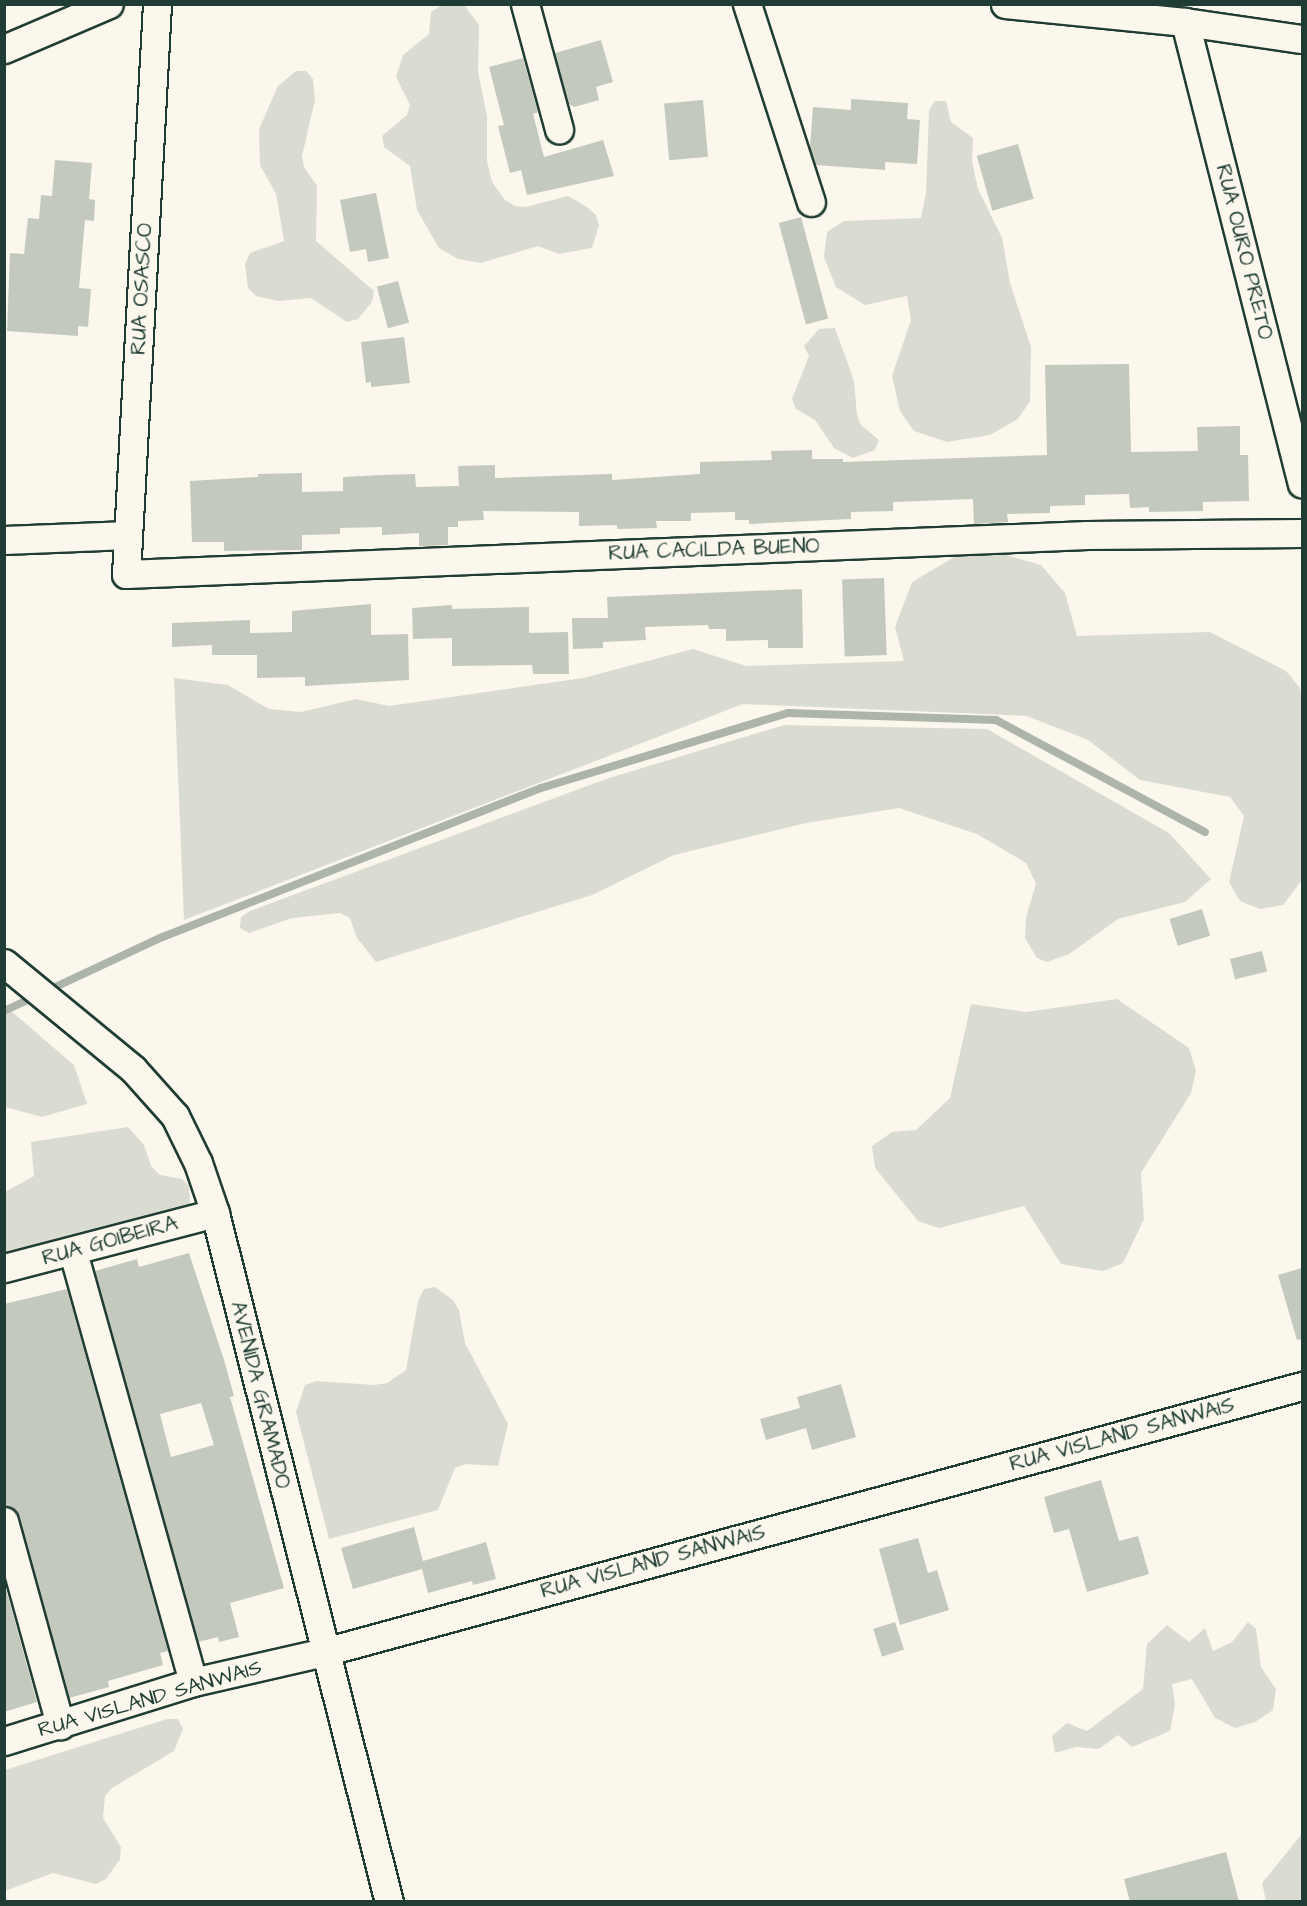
<!DOCTYPE html>
<html>
<head>
<meta charset="utf-8">
<style>
  body { margin:0 }
  #map { position:relative; width:1307px; height:1906px; overflow:hidden; background:#fbf7ec; font-family:"Architects Daughter",sans-serif }
  div>[style] { position:absolute }
  .green>* { inset:0; background:#dbdcd1 }
  .stream>* { height:8px; margin:-4px; padding:0 4px; transform-origin:4px; border-radius:4px; background:#adb4aa }
  .building>* { inset:0; background:#c4c9be; transform-origin:0 0 }
  .roads { filter:drop-shadow(2px 0 #1f3d34) drop-shadow(-2px 0 #1f3d34) drop-shadow(0 2px #1f3d34) drop-shadow(0 -2px #1f3d34) }
  .minor>* { height:27px; margin:-13.5px; padding:0 13.5px; transform-origin:13.5px; border-radius:13.5px; background:#fbf7ec }
  span { translate:-50% -50%; white-space:nowrap; text-align:center; line-height:1.15; -webkit-text-stroke:4.5px #fbf7ec; paint-order:stroke }
  .street-label { font-size:21px; color:#1f3d34 }
  .frame { position:absolute; inset:0; border:6px solid #1f3d34; pointer-events:none }
</style>
</head>
<body>
<div id="map">
  <div class="green">
    <i style="clip-path:polygon(442px 5px,464px 5px,479px 25px,478px 72px,487px 116px,487px 161px,492px 182px,505px 200px,515px 206px,526px 207px,568px 196px,587px 207px,596px 215px,599px 225px,592px 248px,559px 254px,538px 246px,481px 263px,458px 259px,439px 248px,417px 210px,410px 166px,384px 147px,382px 136px,407px 115px,410px 105px,396px 77px,403px 55px,429px 34px,431px 12px)"></i>
    <i style="clip-path:polygon(296px 71px,306px 71px,313px 79px,315px 100px,302px 156px,304px 167px,317px 186px,316px 241px,374px 291px,372px 302px,358px 319px,347px 322px,311px 298px,278px 301px,256px 296px,248px 288px,245px 264px,250px 253px,284px 241px,276px 194px,260px 165px,259px 129px,278px 86px)"></i>
    <i style="clip-path:polygon(935px 101px,946px 101px,951px 122px,973px 138px,972px 161px,978px 189px,1002px 238px,1010px 283px,1031px 347px,1030px 401px,1018px 419px,990px 435px,947px 442px,914px 431px,900px 411px,892px 376px,911px 320px,907px 296px,865px 305px,836px 287px,824px 257px,827px 232px,844px 221px,921px 218px,926px 193px,929px 110px)"></i>
    <i style="clip-path:polygon(835px 328px,854px 381px,857px 415px,861px 425px,879px 440px,875px 450px,853px 458px,834px 448px,815px 420px,796px 409px,792px 399px,809px 356px,804px 346px,819px 329px)"></i>
    <i style="clip-path:polygon(973px 546px,1041px 565px,1065px 593px,1077px 636px,1210px 632px,1286px 671px,1300px 688px,1302px 704px,1302px 880px,1283px 905px,1260px 909px,1240px 901px,1229px 882px,1244px 816px,1230px 797px,1140px 780px,1088px 740px,1027px 716px,743px 704px,184px 920px,174px 678px,228px 685px,269px 709px,301px 712px,356px 699px,389px 706px,583px 678px,693px 649px,746px 666px,904px 661px,895px 627px,912px 582px)"></i>
    <i style="clip-path:polygon(784px 725px,987px 729px,1169px 833px,1211px 879px,1185px 902px,1118px 919px,1069px 954px,1047px 962px,1037px 958px,1025px 938px,1026px 917px,1036px 884px,1026px 863px,977px 834px,899px 808px,806px 823px,674px 855px,592px 895px,376px 962px,357px 938px,350px 918px,340px 913px,292px 918px,249px 933px,240px 928px,241px 917px,250px 911px,606px 779px)"></i>
    <i style="clip-path:polygon(1117px 999px,1189px 1048px,1196px 1071px,1191px 1093px,1141px 1173px,1144px 1219px,1123px 1263px,1103px 1271px,1061px 1264px,1024px 1206px,939px 1228px,918px 1221px,875px 1168px,872px 1146px,892px 1132px,916px 1130px,950px 1098px,971px 1004px,1026px 1012px)"></i>
    <i style="clip-path:polygon(4px 1005px,74px 1065px,87px 1104px,42px 1117px,5px 1107px)"></i>
    <i style="clip-path:polygon(128px 1127px,144px 1145px,151px 1166px,160px 1175px,182px 1179px,189px 1186px,190px 1206px,5px 1260px,5px 1192px,34px 1176px,31px 1142px)"></i>
    <i style="clip-path:polygon(435px 1287px,453px 1300px,459px 1310px,465px 1343px,508px 1424px,498px 1466px,466px 1464px,455px 1468px,438px 1510px,329px 1539px,296px 1412px,305px 1385px,316px 1381px,374px 1385px,387px 1383px,406px 1370px,418px 1301px,424px 1289px)"></i>
    <i style="clip-path:polygon(1248px 1622px,1256px 1629px,1261px 1667px,1276px 1689px,1273px 1710px,1255px 1722px,1235px 1728px,1215px 1718px,1192px 1679px,1172px 1684px,1175px 1705px,1170px 1731px,1132px 1747px,1118px 1735px,1099px 1749px,1076px 1747px,1055px 1753px,1052px 1736px,1067px 1723px,1087px 1731px,1143px 1689px,1147px 1644px,1167px 1625px,1189px 1642px,1205px 1628px,1213px 1651px,1232px 1642px)"></i>
    <i style="clip-path:polygon(167px 1719px,178px 1719px,183px 1729px,174px 1751px,112px 1788px,105px 1796px,103px 1818px,121px 1847px,120px 1859px,106px 1879px,96px 1884px,53px 1873px,5px 1891px,5px 1770px)"></i>
    <i style="clip-path:polygon(1302px 1834px,1302px 1901px,1266px 1901px,1262px 1883px)"></i>
  </div>
  <div class="stream">
    <i style="left:4px;top:1011px;width:172px;rotate:-25.1deg"></i>
    <i style="left:160px;top:938px;width:409px;rotate:-21.5deg"></i>
    <i style="left:541px;top:788px;width:258px;rotate:-16.9deg"></i>
    <i style="left:788px;top:713px;width:208px;rotate:1.9deg"></i>
    <i style="left:996px;top:720px;width:237px;rotate:28.2deg"></i>
  </div>
  <div class="building">
    <i style="clip-path:polygon(601px 40px,613px 82px,596px 87px,599px 100px,574px 107px,569px 104px,555px 53px)"></i>
    <i style="clip-path:polygon(523px 58px,538px 112px,533px 114px,544px 157px,603px 140px,614px 176px,527px 195px,521px 170px,510px 173px,498px 126px,504px 125px,489px 67px)"></i>
    <i style="clip-path:polygon(851px 99px,908px 103px,907px 119px,920px 120px,917px 164px,885px 162px,885px 170px,816px 165px,810px 147px,813px 107px,851px 110px)"></i>
    <i style="left:703px;top:100px;width:57px;height:39px;rotate:85deg"></i>
    <i style="left:1018px;top:144px;width:57px;height:43px;rotate:74deg"></i>
    <i style="clip-path:polygon(55px 160px,92px 163px,89px 199px,95px 200px,94px 221px,85px 220px,79px 288px,91px 289px,88px 327px,78px 326px,78px 336px,7px 331px,10px 253px,24px 254px,28px 218px,39px 219px,41px 195px,52px 196px)"></i>
    <i style="clip-path:polygon(376px 193px,389px 258px,368px 262px,366px 249px,350px 252px,340px 200px)"></i>
    <i style="left:801px;top:217px;width:105px;height:23px;rotate:75deg"></i>
    <i style="left:398px;top:281px;width:43px;height:22px;rotate:75deg"></i>
    <i style="clip-path:polygon(404px 337px,410px 383px,371px 387px,371px 382px,366px 383px,361px 342px)"></i>
    <i style="clip-path:polygon(1129px 364px,1131px 452px,1198px 451px,1197px 427px,1240px 426px,1240px 455px,1248px 455px,1249px 501px,1203px 502px,1203px 511px,1149px 512px,1149px 507px,1130px 508px,1129px 494px,1085px 495px,1085px 505px,1050px 506px,1050px 513px,1007px 514px,1008px 522px,974px 524px,973px 499px,893px 502px,893px 511px,851px 512px,851px 519px,749px 524px,749px 520px,735px 520px,735px 512px,691px 513px,691px 521px,656px 521px,657px 528px,617px 529px,617px 525px,579px 526px,579px 512px,483px 511px,484px 520px,458px 521px,458px 527px,448px 527px,448px 545px,419px 546px,419px 533px,382px 535px,382px 527px,340px 528px,340px 534px,302px 535px,302px 550px,224px 551px,224px 542px,192px 542px,190px 481px,258px 477px,258px 474px,302px 473px,302px 492px,343px 491px,343px 477px,381px 475px,415px 474px,416px 487px,459px 486px,458px 466px,495px 465px,495px 478px,612px 474px,612px 480px,700px 474px,700px 462px,772px 460px,771px 451px,812px 450px,812px 459px,843px 459px,843px 462px,1047px 455px,1045px 365px)"></i>
    <i style="left:884px;top:578px;width:77px;height:42px;rotate:88deg"></i>
    <i style="clip-path:polygon(802px 589px,803px 648px,768px 648px,768px 640px,726px 641px,726px 629px,709px 629px,708px 625px,645px 627px,646px 640px,603px 642px,603px 648px,573px 649px,572px 618px,608px 618px,607px 597px)"></i>
    <i style="clip-path:polygon(371px 604px,371px 635px,408px 634px,409px 680px,305px 686px,305px 677px,257px 678px,257px 655px,212px 655px,212px 645px,172px 647px,172px 623px,250px 620px,250px 633px,292px 632px,292px 611px)"></i>
    <i style="clip-path:polygon(452px 605px,452px 609px,529px 607px,529px 633px,568px 632px,569px 674px,533px 674px,532px 665px,452px 666px,452px 638px,413px 639px,412px 608px)"></i>
    <i style="left:1202px;top:909px;width:28px;height:34px;rotate:73deg"></i>
    <i style="left:1262px;top:951px;width:21px;height:33px;rotate:76deg"></i>
    <i style="clip-path:polygon(evenodd,189px 1253px,224px 1360px,234px 1396px,230px 1397px,284px 1588px,230px 1603px,239px 1637px,219px 1642px,218px 1637px,198px 1642px,95px 1271px,137px 1259px,139px 1267px,189px 1253px,201px 1403px,214px 1445px,171px 1457px,160px 1414px,201px 1403px)"></i>
    <i style="clip-path:polygon(1302px 1268px,1302px 1339px,1297px 1340px,1278px 1275px)"></i>
    <i style="clip-path:polygon(67px 1289px,168px 1651px,160px 1653px,163px 1665px,108px 1681px,109px 1687px,69px 1698px,19px 1517px,15px 1509px,4px 1506px,4px 1304px)"></i>
    <i style="clip-path:polygon(841px 1384px,856px 1437px,812px 1450px,806px 1428px,766px 1440px,760px 1419px,800px 1408px,797px 1397px)"></i>
    <i style="clip-path:polygon(1101px 1480px,1119px 1541px,1138px 1536px,1149px 1574px,1087px 1592px,1069px 1529px,1054px 1533px,1044px 1497px)"></i>
    <i style="clip-path:polygon(414px 1527px,423px 1561px,486px 1542px,496px 1579px,473px 1585px,472px 1581px,428px 1593px,422px 1569px,353px 1589px,341px 1548px)"></i>
    <i style="clip-path:polygon(918px 1538px,928px 1573px,937px 1570px,949px 1610px,900px 1625px,879px 1549px)"></i>
    <i style="clip-path:polygon(4px 1582px,37px 1702px,4px 1712px)"></i>
    <i style="left:895px;top:1622px;width:29px;height:23px;rotate:72deg"></i>
    <i style="clip-path:polygon(1226px 1852px,1239px 1902px,1130px 1902px,1124px 1879px)"></i>
  </div>
  <div class="roads">
    <div class="minor">
      <i style="left:157px;top:4px;width:571px;rotate:93.11deg"></i>
      <i style="left:126px;top:574px;width:962px;rotate:-2.32deg"></i>
      <i style="left:1087px;top:535px;width:215px;rotate:-0.5deg"></i>
      <i style="left:525px;top:4px;width:130px;rotate:74.8deg"></i>
      <i style="left:747px;top:4px;width:208px;rotate:72.1deg"></i>
      <i style="left:1005px;top:4px;width:181px;rotate:5.7deg"></i>
      <i style="left:1185px;top:22px;width:118px;rotate:8.3deg"></i>
      <i style="left:1185px;top:22px;width:476px;rotate:75.8deg"></i>
      <i style="left:4px;top:49px;width:114px;rotate:-23.2deg"></i>
      <i style="left:4px;top:540px;width:124px;rotate:-2.3deg"></i>
      <i style="left:4px;top:963px;width:167px;rotate:39.4deg"></i>
      <i style="left:133px;top:1069px;width:63px;rotate:48.2deg"></i>
      <i style="left:175px;top:1116px;width:52px;rotate:63.9deg"></i>
      <i style="left:198px;top:1163px;width:53px;rotate:71.2deg"></i>
      <i style="left:215px;top:1213px;width:711px;rotate:75.83deg"></i>
      <i style="left:73px;top:1252px;width:446px;rotate:74.4deg"></i>
      <i style="left:4px;top:1268px;width:218px;rotate:-14.6deg"></i>
      <i style="left:4px;top:1521px;width:212px;rotate:74.6deg"></i>
      <i style="left:4px;top:1741px;width:198px;rotate:-17.3deg"></i>
      <i style="left:193px;top:1682px;width:134px;rotate:-12.9deg"></i>
      <i style="left:324px;top:1652px;width:1014px;rotate:-15.22deg"></i>
    </div>
  </div>
  <div class="street-label">
    <span style="left:1244px;top:252px;rotate:76deg">RUA OURO PRETO</span>
    <span style="left:142px;top:289px;rotate:-87deg">RUA OSASCO</span>
    <span style="left:714px;top:550px;rotate:-2deg">RUA CACILDA BUENO</span>
    <span style="left:110px;top:1241px;rotate:-15deg">RUA GOIBEIRA</span>
    <span style="left:260px;top:1395px;rotate:76deg">AVENIDA GRAMADO</span>
    <span style="left:1122px;top:1435px;rotate:-15deg">RUA VISLAND SANWAIS</span>
    <span style="left:653px;top:1562px;rotate:-15deg">RUA VISLAND SANWAIS</span>
    <span style="left:150px;top:1699px;rotate:-16deg">RUA VISLAND SANWAIS</span>
  </div>
  <div class="frame"></div>
</div>
</body>
</html>
